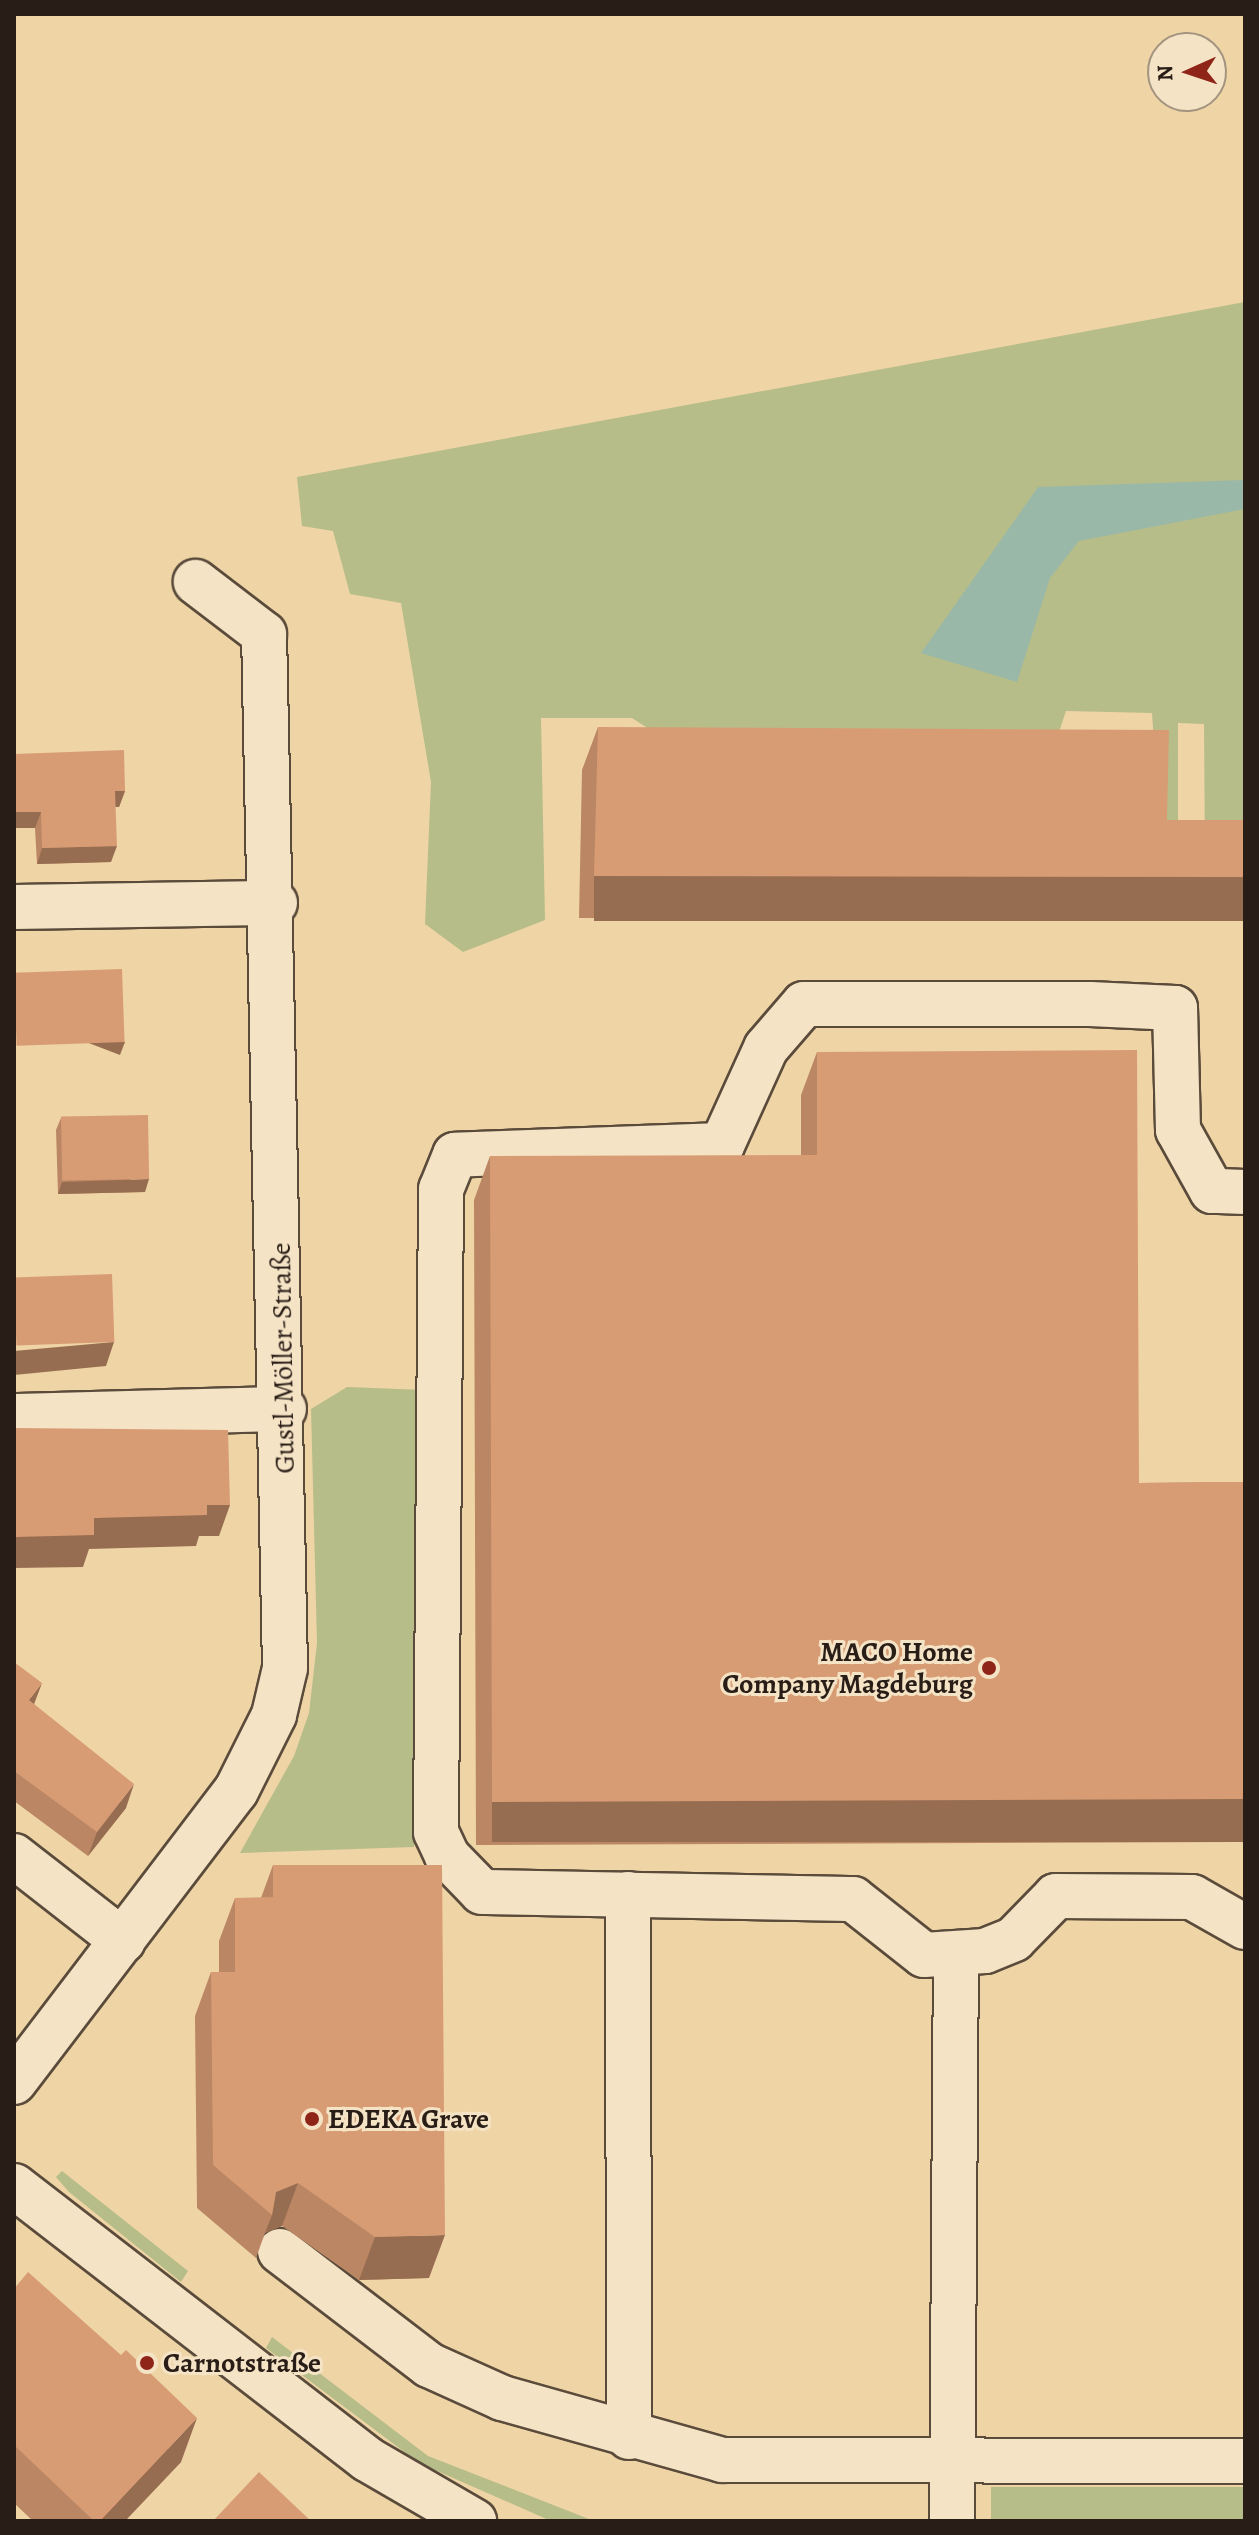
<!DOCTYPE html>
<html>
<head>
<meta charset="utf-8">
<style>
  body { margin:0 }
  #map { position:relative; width:1259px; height:2535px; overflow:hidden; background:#efd4a6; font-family:Alegreya,serif }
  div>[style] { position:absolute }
  .green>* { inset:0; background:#b6bd89; transform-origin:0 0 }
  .water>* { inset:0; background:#9ab8a7 }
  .roads { filter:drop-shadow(2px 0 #5a4b3b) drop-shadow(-2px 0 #5a4b3b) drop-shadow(0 2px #5a4b3b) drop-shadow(0 -2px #5a4b3b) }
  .minor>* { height:44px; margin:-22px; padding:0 22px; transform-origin:22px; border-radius:22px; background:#f5e3c5 }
  .wall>* { inset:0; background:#ba8664 }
  .shaded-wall>* { inset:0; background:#976d51; transform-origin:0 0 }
  .building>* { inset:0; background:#d89c74; transform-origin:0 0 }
  .dots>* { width:22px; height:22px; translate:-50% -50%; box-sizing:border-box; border:4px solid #f5e3c5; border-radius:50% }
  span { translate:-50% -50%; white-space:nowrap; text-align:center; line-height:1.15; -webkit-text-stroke:6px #f5e3c5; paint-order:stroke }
  .street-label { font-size:28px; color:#291d17 }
  .poi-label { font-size:28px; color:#291d17; font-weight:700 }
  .right { translate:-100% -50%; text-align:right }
  .left { translate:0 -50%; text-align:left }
  .frame { position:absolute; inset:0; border:16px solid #291d17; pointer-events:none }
  .north { position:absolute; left:1147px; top:32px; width:80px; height:80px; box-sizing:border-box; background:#f5e3c5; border:2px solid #a3947f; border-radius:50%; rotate:267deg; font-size:22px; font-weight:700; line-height:32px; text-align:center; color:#291d17 }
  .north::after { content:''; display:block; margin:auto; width:28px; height:36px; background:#8f2418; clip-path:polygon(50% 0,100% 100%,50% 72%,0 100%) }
</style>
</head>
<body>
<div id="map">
  <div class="green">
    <i style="clip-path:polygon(1245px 302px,1245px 858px,1205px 856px,1204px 724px,1178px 723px,1178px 859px,1162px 858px,1152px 713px,1066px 711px,1058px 735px,669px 742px,632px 718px,541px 718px,545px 920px,463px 952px,425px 924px,431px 782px,401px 603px,350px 594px,333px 531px,302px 526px,297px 477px)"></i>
    <i style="clip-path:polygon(347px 1387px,425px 1390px,414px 1847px,240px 1853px,294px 1756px,309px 1713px,317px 1643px,311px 1409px)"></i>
    <i style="clip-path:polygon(62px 2171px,188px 2271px,181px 2282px,69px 2192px,56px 2177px)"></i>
    <i style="clip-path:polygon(272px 2337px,428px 2456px,594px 2521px,551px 2521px,419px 2463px,266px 2348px)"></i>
    <i style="left:991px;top:2487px;width:254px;height:36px"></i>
  </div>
  <div class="water">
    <i style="clip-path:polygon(1245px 480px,1245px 509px,1079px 541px,1050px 578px,1017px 682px,921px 653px,1038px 487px)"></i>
  </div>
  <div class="roads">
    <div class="minor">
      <i style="left:14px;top:907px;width:261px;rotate:-0.9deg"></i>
      <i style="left:1245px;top:1192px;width:33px;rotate:-178deg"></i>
      <i style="left:1212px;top:1191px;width:70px;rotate:-119.1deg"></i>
      <i style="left:1178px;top:1130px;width:122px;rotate:-91.4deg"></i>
      <i style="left:1175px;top:1008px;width:85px;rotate:-177.3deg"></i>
      <i style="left:1090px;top:1004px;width:286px;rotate:180deg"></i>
      <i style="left:804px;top:1004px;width:58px;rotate:130.8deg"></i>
      <i style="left:766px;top:1048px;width:107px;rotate:114.4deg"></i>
      <i style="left:722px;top:1145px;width:267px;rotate:177.9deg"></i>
      <i style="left:455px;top:1155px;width:37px;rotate:112deg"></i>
      <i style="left:441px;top:1189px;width:643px;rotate:90.45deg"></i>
      <i style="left:436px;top:1832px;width:26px;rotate:65deg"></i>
      <i style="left:447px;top:1856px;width:50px;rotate:45.8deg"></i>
      <i style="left:482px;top:1892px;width:371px;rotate:1.1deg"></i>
      <i style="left:853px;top:1899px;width:90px;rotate:38.3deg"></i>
      <i style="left:924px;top:1955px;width:61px;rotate:-3.8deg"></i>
      <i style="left:985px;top:1951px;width:31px;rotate:-22deg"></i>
      <i style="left:1014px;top:1939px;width:60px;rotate:-45.7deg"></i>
      <i style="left:1056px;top:1896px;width:136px;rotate:0.4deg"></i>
      <i style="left:1192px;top:1897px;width:61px;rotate:29.5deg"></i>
      <i style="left:14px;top:1416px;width:270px;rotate:-1.5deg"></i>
      <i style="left:14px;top:1856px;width:138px;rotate:37.9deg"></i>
      <i style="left:628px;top:1894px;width:543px;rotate:89.89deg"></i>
      <i style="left:14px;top:2082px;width:366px;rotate:-52.7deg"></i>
      <i style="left:236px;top:1791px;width:85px;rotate:-63.4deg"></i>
      <i style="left:274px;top:1715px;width:48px;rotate:-76.8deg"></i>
      <i style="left:285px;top:1668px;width:1034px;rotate:-91.16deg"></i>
      <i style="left:264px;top:634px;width:86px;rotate:-142.6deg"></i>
      <i style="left:14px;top:2186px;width:446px;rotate:37.7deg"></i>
      <i style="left:367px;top:2459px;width:124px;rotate:30.1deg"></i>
      <i style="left:280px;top:2251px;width:188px;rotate:37.4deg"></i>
      <i style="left:429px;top:2365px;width:80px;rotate:24.3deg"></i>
      <i style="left:502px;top:2398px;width:229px;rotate:15.7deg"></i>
      <i style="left:722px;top:2460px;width:523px;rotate:0.11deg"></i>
      <i style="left:952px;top:2521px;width:567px;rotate:-89.6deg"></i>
    </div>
  </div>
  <div class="wall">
    <i style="clip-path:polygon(598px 727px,1167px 820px,1245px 820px,1245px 920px,579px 918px,582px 770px)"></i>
    <i style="clip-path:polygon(14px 754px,125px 791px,119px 807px,115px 807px,111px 862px,37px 864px,35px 828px)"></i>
    <i style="clip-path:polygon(817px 1052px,1139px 1483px,1245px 1482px,1245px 1842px,476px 1845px,474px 1200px,490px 1156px,801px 1156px,801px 1095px)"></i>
    <i style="clip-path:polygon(61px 1118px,145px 1192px,58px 1194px,56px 1130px)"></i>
    <i style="clip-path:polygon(14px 1662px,34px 1704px,126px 1808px,88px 1856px,14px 1801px)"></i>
    <i style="clip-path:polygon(273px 1865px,429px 2278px,359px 2280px,282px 2226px,265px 2233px,256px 2258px,197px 2208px,195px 2016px,211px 1972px,219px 1972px,219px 1941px,235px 1898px,261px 1898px)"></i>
    <i style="clip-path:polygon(14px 2289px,181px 2462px,125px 2521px,33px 2521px,14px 2503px)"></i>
  </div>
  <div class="shaded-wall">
    <i style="clip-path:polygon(115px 791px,125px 791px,119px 807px,109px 807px)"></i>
    <i style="clip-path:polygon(14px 812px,41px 812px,35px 828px,14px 828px)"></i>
    <i style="clip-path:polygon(117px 846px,111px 862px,37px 864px,42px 848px)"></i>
    <i style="left:594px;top:876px;width:651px;height:45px"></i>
    <i style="left:125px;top:1042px;width:14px;height:111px;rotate:111deg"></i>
    <i style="clip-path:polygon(149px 1179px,145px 1192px,58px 1194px,62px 1182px)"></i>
    <i style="clip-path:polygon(114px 1342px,106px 1366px,14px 1375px,14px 1351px)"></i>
    <i style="clip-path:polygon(207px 1505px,230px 1505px,219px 1536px,199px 1536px,196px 1546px,89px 1549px,83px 1567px,14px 1568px,14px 1537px,94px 1518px)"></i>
    <i style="clip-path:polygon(42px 1683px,33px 1707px,29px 1700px)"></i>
    <i style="clip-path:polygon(134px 1784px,126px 1808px,88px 1856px,97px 1832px)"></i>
    <i style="left:1245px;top:1799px;width:43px;height:753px;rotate:90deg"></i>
    <i style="clip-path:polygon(298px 2183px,282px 2226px,265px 2233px,272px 2215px,276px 2192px)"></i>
    <i style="clip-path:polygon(445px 2235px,429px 2278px,359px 2280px,375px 2237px)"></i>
    <i style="clip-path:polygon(197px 2418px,181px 2462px,125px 2521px,100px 2521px)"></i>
  </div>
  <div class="building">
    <i style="clip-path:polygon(598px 727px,1169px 730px,1167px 820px,1245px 820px,1245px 877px,594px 876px)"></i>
    <i style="clip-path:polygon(124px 750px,125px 791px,115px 791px,117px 846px,42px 848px,41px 812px,14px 812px,14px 754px)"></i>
    <i style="left:122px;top:969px;width:73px;height:108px;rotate:88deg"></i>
    <i style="clip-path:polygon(1137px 1050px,1139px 1483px,1245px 1482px,1245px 1799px,492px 1802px,490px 1156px,817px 1155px,817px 1052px)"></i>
    <i style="left:148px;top:1115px;width:64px;height:87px;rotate:89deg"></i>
    <i style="left:112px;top:1274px;width:68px;height:98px;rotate:88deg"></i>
    <i style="clip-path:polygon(14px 1428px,228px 1430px,230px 1505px,207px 1505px,207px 1515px,94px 1518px,94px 1535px,14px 1537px)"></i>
    <i style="clip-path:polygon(14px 1662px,42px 1683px,29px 1700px,134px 1784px,97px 1832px,14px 1771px)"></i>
    <i style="clip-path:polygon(273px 1865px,442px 1865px,445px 2235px,375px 2237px,298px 2183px,276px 2192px,272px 2215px,213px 2165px,211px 1972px,235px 1972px,235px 1898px,273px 1897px)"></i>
    <i style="clip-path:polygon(28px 2272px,121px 2355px,126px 2350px,197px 2418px,100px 2521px,94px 2521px,14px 2445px,14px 2289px)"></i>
    <i style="clip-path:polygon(259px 2472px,311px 2521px,213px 2521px)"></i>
  </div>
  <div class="dots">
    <i style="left:989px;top:1668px;background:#8f2418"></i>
    <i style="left:312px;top:2119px;background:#8f2418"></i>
    <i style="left:147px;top:2363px;background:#8f2418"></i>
  </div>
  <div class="street-label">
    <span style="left:283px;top:1358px;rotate:-91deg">Gustl-Möller-Straße</span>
  </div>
  <div class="poi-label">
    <span class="right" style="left:973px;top:1668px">MACO Home<br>Company Magdeburg</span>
    <span class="left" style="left:328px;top:2119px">EDEKA Grave</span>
    <span class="left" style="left:163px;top:2363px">Carnotstraße</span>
  </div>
  <div class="frame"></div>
  <div class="north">N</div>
</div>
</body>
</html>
